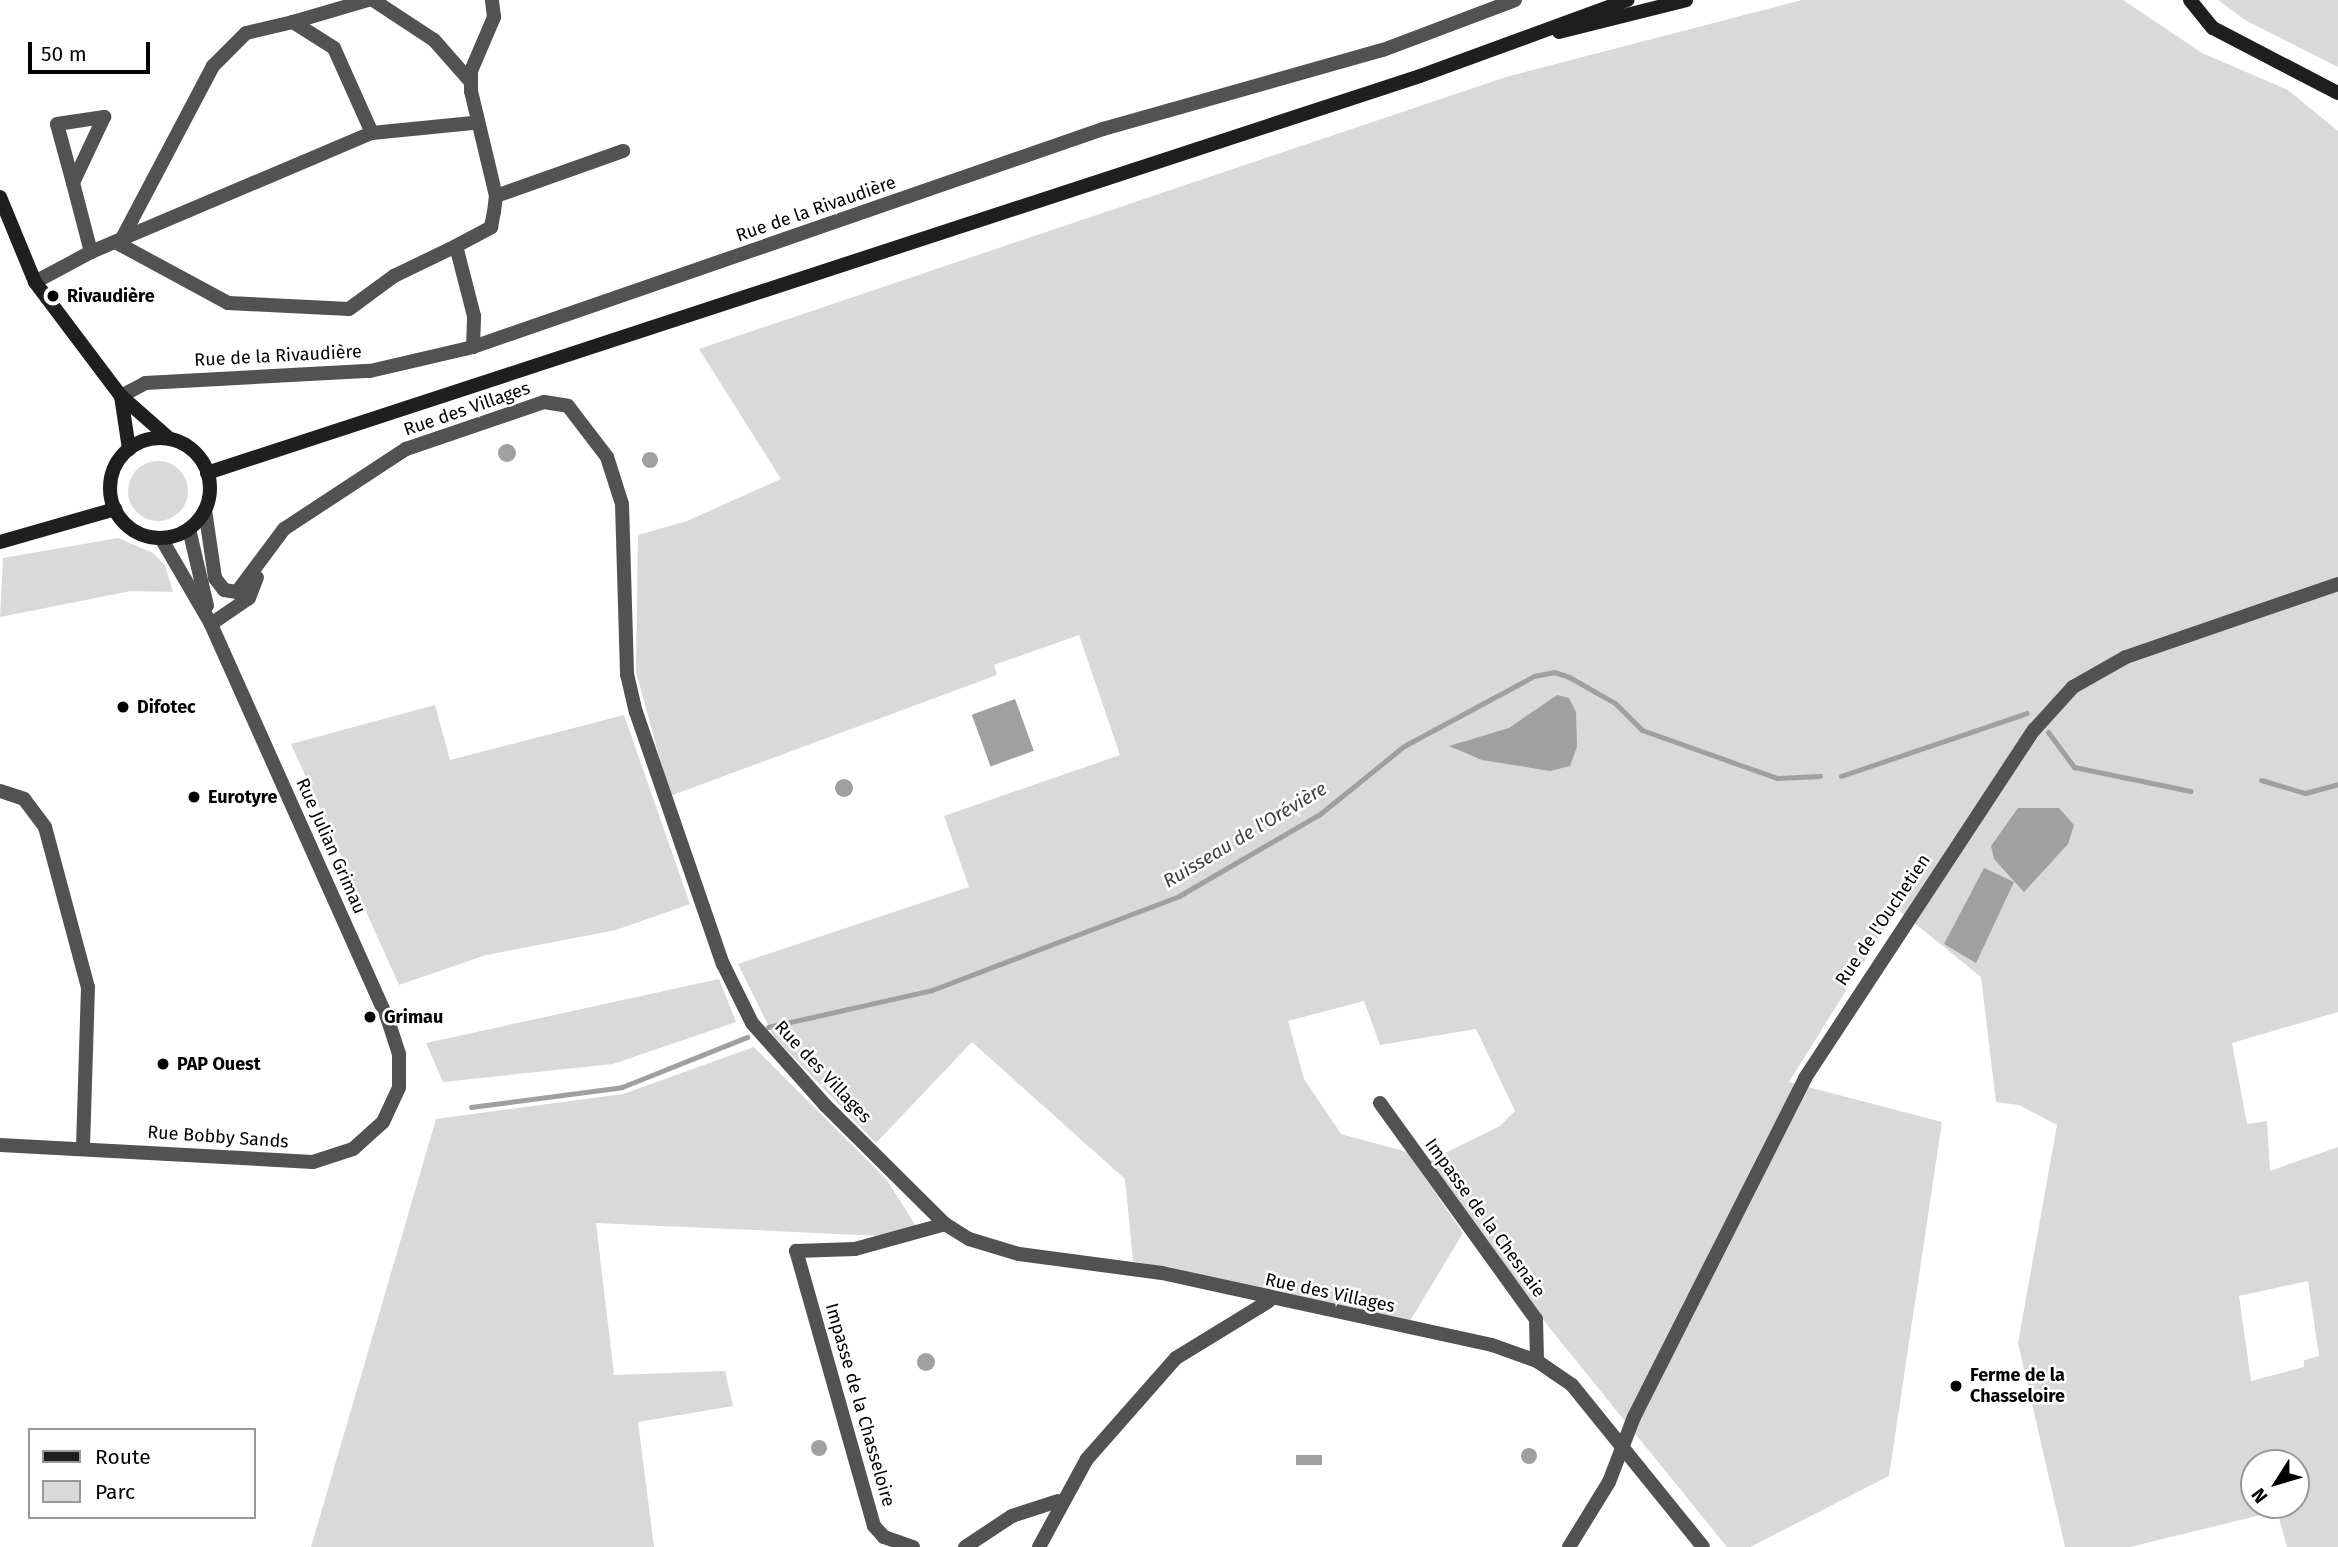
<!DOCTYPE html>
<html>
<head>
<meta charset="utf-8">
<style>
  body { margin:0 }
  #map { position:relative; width:2338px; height:1547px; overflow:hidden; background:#fff; font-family:"Fira Sans",sans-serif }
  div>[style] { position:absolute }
  .green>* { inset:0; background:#d9d9d9 }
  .round { border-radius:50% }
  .water>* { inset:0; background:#a0a0a0; transform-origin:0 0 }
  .stream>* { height:5px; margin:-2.5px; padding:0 2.5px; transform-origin:2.5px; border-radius:2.5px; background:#a0a0a0 }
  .street>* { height:14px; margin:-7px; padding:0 7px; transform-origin:7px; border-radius:7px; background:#525252 }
  .secondary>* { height:14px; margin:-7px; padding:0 7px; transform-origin:7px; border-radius:7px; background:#1f1f1f }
  .secondary>.ring { margin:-7px; padding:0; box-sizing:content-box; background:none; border:14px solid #1f1f1f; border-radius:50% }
  .dots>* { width:19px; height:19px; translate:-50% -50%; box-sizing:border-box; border:4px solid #fff; border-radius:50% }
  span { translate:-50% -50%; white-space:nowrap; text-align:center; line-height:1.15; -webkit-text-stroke:5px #fff; paint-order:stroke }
  .street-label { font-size:18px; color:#000 }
  .poi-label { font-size:18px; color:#000; font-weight:700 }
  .left { translate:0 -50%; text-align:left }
  .water-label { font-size:19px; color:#414141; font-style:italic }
  .legend { position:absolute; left:28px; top:1428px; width:228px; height:91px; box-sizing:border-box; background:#fff; border:2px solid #999; margin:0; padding:9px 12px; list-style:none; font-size:21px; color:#000 }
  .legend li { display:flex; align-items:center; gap:14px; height:35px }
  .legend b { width:35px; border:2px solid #999 }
  .north { position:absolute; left:2240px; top:1449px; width:70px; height:70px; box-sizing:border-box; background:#fff; border:2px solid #999; border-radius:50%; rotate:233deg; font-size:19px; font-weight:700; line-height:28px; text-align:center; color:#000 }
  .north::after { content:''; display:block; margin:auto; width:24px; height:32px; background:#000; clip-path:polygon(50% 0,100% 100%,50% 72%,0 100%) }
  .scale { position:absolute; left:28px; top:42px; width:122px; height:32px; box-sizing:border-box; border:4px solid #000; border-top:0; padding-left:9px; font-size:21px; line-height:24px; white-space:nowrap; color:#000; -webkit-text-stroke:5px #fff; paint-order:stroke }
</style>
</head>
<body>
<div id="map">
  <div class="green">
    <i style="clip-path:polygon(evenodd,1802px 0,2123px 0,2202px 53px,2288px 90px,2338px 131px,2338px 1012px,2232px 1043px,2247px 1124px,2267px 1121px,2270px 1171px,2338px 1147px,2338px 1547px,2287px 1547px,2277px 1511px,2130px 1547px,2065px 1547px,2018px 1343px,2057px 1125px,2019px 1105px,1996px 1102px,1981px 977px,1897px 909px,1789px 1082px,1942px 1122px,1889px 1476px,1750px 1547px,1727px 1547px,1548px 1326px,1429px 1161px,1500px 1126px,1515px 1111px,1476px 1029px,1380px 1045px,1364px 1001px,1288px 1021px,1304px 1079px,1341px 1134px,1407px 1152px,1463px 1233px,1410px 1321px,1133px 1261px,1125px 1179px,972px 1042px,876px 1143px,774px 1037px,738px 964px,969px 887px,944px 816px,1120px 755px,1079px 635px,994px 665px,997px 675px,670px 796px,636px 672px,638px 535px,687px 521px,781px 479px,699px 349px,1506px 77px,1802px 0,2308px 1281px,2319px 1356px,2304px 1360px,2304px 1367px,2251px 1381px,2239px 1296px,2308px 1281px,1802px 0,2254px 1463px,2296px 1463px,2296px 1505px,2254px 1505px,2254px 1463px)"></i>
    <i style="clip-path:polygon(2218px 0,2338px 0,2338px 67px,2245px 20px)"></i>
    <i class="round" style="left:128px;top:461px;width:60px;height:60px"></i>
    <i style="clip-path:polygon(118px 538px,153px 553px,165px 565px,173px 592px,131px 591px,0 617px,3px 558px)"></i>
    <i style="clip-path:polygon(435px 705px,450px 760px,624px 715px,690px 904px,616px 930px,486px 955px,399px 985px,291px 744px)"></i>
    <i style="clip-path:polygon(719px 979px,736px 1022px,613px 1064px,443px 1082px,426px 1043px)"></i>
    <i style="clip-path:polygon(754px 1047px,887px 1180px,917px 1228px,883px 1236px,596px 1223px,614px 1375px,725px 1371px,733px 1406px,638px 1422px,654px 1547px,311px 1547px,436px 1119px,623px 1094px)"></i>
  </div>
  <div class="water">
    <i class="round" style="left:498px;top:444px;width:18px;height:18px"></i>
    <i class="round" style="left:642px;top:452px;width:16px;height:16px"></i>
    <i style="clip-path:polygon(1557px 695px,1569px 698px,1576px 712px,1577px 747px,1570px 766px,1550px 771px,1482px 760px,1449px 746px,1509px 728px)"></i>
    <i style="left:1015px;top:699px;width:55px;height:46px;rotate:70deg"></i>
    <i class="round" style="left:835px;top:779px;width:18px;height:18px"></i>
    <i style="clip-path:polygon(2018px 808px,2059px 808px,2074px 825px,2068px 844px,2024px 892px,1994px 859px,1991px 846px)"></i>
    <i style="clip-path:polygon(1984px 868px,2014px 882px,1976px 963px,1944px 944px)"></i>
    <i class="round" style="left:917px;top:1353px;width:18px;height:18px"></i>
    <i class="round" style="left:811px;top:1440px;width:16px;height:16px"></i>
    <i class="round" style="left:1521px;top:1448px;width:16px;height:16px"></i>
    <i style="left:1322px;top:1455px;width:10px;height:26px;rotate:90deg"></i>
  </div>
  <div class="stream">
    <i style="left:2048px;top:732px;width:44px;rotate:53.4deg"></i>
    <i style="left:2074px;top:767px;width:119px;rotate:11.6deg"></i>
    <i style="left:1841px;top:776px;width:196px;rotate:-18.7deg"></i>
    <i style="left:2261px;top:780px;width:46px;rotate:16.5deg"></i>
    <i style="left:2305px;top:793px;width:34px;rotate:-15deg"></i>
    <i style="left:768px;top:1027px;width:168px;rotate:-12.7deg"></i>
    <i style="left:932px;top:990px;width:264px;rotate:-20.8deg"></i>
    <i style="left:1179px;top:896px;width:163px;rotate:-30.2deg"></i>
    <i style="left:1320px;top:814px;width:108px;rotate:-39deg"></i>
    <i style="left:1404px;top:746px;width:148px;rotate:-28.3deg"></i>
    <i style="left:1534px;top:676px;width:20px;rotate:-11deg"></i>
    <i style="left:1554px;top:672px;width:16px;rotate:18deg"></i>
    <i style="left:1569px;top:677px;width:53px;rotate:29.5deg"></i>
    <i style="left:1615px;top:703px;width:38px;rotate:45deg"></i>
    <i style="left:1642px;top:730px;width:143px;rotate:19.6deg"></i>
    <i style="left:1777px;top:778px;width:43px;rotate:-2.7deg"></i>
    <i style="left:471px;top:1107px;width:152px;rotate:-7.5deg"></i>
    <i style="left:622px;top:1087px;width:135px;rotate:-21.8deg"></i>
  </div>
  <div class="street">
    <i style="left:373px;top:0;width:73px;rotate:33.3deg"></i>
    <i style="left:434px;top:40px;width:56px;rotate:48.6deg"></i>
    <i style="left:293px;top:22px;width:78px;rotate:-16.3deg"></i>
    <i style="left:372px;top:133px;width:93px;rotate:-114.1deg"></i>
    <i style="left:334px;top:48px;width:49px;rotate:-147.6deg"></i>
    <i style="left:293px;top:22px;width:48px;rotate:166.8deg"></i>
    <i style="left:246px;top:33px;width:47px;rotate:135deg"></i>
    <i style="left:213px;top:66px;width:201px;rotate:117.8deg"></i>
    <i style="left:119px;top:244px;width:124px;rotate:28.4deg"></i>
    <i style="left:228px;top:303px;width:121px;rotate:2.8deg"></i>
    <i style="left:349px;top:309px;width:56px;rotate:-36.3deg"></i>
    <i style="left:394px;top:276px;width:69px;rotate:-25.8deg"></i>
    <i style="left:496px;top:196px;width:135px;rotate:-19.5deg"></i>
    <i style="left:91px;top:252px;width:305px;rotate:-23deg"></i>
    <i style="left:372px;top:133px;width:101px;rotate:-5.7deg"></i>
    <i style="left:35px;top:282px;width:64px;rotate:-28.2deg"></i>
    <i style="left:91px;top:252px;width:71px;rotate:-104.6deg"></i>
    <i style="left:73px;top:183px;width:61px;rotate:-105.2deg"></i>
    <i style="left:57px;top:124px;width:48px;rotate:-8.5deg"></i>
    <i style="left:104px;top:117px;width:73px;rotate:115.2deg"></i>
    <i style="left:473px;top:347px;width:31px;rotate:-88deg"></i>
    <i style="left:474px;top:316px;width:72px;rotate:-104.4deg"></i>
    <i style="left:456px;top:246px;width:40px;rotate:-28deg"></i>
    <i style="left:491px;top:227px;width:15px;rotate:-79deg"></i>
    <i style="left:494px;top:212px;width:16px;rotate:-83deg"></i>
    <i style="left:496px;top:196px;width:108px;rotate:-103.4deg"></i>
    <i style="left:471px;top:91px;width:20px;rotate:-90deg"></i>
    <i style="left:471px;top:71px;width:59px;rotate:-66.9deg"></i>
    <i style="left:494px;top:17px;width:17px;rotate:-97deg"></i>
    <i style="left:121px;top:396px;width:27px;rotate:-28deg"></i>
    <i style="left:145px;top:383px;width:225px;rotate:-3.1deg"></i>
    <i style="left:370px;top:371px;width:106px;rotate:-13.1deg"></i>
    <i style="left:473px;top:347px;width:667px;rotate:-19.09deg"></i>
    <i style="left:1103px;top:129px;width:291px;rotate:-15.8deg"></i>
    <i style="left:1383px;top:50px;width:141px;rotate:-20.7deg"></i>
    <i style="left:205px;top:510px;width:69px;rotate:81.6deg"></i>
    <i style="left:215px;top:578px;width:15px;rotate:53deg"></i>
    <i style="left:224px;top:590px;width:13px;rotate:9deg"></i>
    <i style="left:237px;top:592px;width:79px;rotate:-53.3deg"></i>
    <i style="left:284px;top:529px;width:146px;rotate:-33.3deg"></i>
    <i style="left:406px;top:449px;width:146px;rotate:-18.8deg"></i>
    <i style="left:544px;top:402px;width:24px;rotate:9deg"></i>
    <i style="left:568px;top:406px;width:64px;rotate:52.6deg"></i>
    <i style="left:607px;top:457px;width:49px;rotate:72.3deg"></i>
    <i style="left:622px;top:504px;width:170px;rotate:88.3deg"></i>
    <i style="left:627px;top:674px;width:39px;rotate:77deg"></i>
    <i style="left:636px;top:712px;width:267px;rotate:71deg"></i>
    <i style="left:723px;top:964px;width:66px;rotate:63.8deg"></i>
    <i style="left:752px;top:1023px;width:110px;rotate:48.3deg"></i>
    <i style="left:825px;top:1105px;width:169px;rotate:44.8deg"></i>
    <i style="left:945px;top:1224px;width:28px;rotate:32deg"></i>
    <i style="left:969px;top:1239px;width:52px;rotate:16.7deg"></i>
    <i style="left:1019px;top:1254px;width:144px;rotate:7.6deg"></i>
    <i style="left:1162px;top:1273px;width:338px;rotate:12.3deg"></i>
    <i style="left:1492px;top:1345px;width:48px;rotate:19.6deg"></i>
    <i style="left:1537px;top:1361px;width:42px;rotate:34.4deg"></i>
    <i style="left:1572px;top:1385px;width:208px;rotate:51deg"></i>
    <i style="left:189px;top:529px;width:79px;rotate:76.8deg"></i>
    <i style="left:211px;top:624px;width:46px;rotate:-34.4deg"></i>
    <i style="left:249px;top:598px;width:22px;rotate:-69deg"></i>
    <i style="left:0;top:791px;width:25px;rotate:18deg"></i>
    <i style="left:24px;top:799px;width:35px;rotate:53deg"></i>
    <i style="left:45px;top:827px;width:166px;rotate:75deg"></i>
    <i style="left:88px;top:987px;width:162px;rotate:91.8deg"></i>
    <i style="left:1380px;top:1103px;width:266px;rotate:54.2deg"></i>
    <i style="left:1536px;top:1319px;width:42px;rotate:88.6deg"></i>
    <i style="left:0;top:1145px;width:313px;rotate:3.1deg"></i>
    <i style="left:313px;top:1162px;width:42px;rotate:-18deg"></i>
    <i style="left:353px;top:1149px;width:40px;rotate:-42deg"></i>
    <i style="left:383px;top:1122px;width:38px;rotate:-65deg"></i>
    <i style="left:399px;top:1087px;width:33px;rotate:-90deg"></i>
    <i style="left:399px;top:1054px;width:36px;rotate:-108deg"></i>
    <i style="left:388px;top:1020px;width:434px;rotate:-114.1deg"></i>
    <i style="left:211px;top:624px;width:99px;rotate:-120.2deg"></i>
    <i style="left:913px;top:1547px;width:31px;rotate:-161deg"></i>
    <i style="left:884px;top:1537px;width:15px;rotate:-132deg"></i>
    <i style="left:874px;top:1526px;width:286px;rotate:-105.8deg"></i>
    <i style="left:796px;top:1251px;width:59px;rotate:-1.9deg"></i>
    <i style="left:855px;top:1249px;width:93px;rotate:-15.5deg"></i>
    <i style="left:965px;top:1547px;width:56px;rotate:-33.4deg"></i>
    <i style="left:1012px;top:1516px;width:48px;rotate:-18.1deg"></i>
    <i style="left:1039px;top:1547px;width:100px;rotate:-61.4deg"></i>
    <i style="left:1087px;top:1459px;width:135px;rotate:-48.6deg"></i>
    <i style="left:1176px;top:1358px;width:109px;rotate:-31.5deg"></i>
    <i style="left:1569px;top:1547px;width:76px;rotate:-58.4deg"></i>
    <i style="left:1609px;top:1482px;width:70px;rotate:-69deg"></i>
    <i style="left:1634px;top:1417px;width:380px;rotate:-63.2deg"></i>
    <i style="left:1805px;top:1078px;width:417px;rotate:-56.7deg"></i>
    <i style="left:2034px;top:730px;width:58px;rotate:-47.8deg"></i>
    <i style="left:2073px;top:687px;width:61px;rotate:-29.5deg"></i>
    <i style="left:2126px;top:657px;width:224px;rotate:-19deg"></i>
  </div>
  <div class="secondary">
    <i style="left:2190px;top:0;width:36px;rotate:51deg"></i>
    <i style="left:2213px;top:28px;width:141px;rotate:27.5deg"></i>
    <i style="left:1559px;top:32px;width:131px;rotate:-14.1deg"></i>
    <i style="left:0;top:197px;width:92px;rotate:67.6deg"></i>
    <i style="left:35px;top:282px;width:143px;rotate:53deg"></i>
    <i style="left:121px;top:396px;width:54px;rotate:81.4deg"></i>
    <i style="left:121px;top:396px;width:65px;rotate:41.3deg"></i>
    <i class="ring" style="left:110px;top:438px;width:86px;height:86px"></i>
    <i style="left:207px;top:473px;width:1276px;rotate:-18.12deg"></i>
    <i style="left:1420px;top:76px;width:221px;rotate:-20.1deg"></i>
    <i style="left:0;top:542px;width:120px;rotate:-16deg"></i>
  </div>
  <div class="dots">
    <i style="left:53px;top:296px;background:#000"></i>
    <i style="left:123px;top:707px;background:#000"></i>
    <i style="left:194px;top:797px;background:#000"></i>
    <i style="left:370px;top:1017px;background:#000"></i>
    <i style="left:163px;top:1064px;background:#000"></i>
    <i style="left:1956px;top:1386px;background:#000"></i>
  </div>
  <div class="street-label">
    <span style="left:816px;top:209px;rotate:-19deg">Rue de la Rivaudière</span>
    <span style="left:278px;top:356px;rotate:-3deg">Rue de la Rivaudière</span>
    <span style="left:467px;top:409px;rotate:-19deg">Rue des Villages</span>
    <span style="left:331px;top:846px;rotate:66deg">Rue Julian Grimau</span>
    <span style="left:1883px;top:920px;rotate:-56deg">Rue de l'Ouchetien</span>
    <span style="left:823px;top:1072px;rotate:47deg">Rue des Villages</span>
    <span style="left:218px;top:1137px;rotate:4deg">Rue Bobby Sands</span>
    <span style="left:1485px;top:1218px;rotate:54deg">Impasse de la Chesnaie</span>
    <span style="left:1330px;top:1293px;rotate:12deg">Rue des Villages</span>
    <span style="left:860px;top:1405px;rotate:74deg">Impasse de la Chasseloire</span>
  </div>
  <div class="poi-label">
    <span class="left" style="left:67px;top:296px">Rivaudière</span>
    <span class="left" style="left:137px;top:707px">Difotec</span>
    <span class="left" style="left:208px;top:797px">Eurotyre</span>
    <span class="left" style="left:384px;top:1017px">Grimau</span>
    <span class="left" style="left:177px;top:1064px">PAP Ouest</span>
    <span class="left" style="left:1970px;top:1386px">Ferme de la<br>Chasseloire</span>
  </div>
  <div class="water-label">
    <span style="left:1245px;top:835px;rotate:-31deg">Ruisseau de l'Orévière</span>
  </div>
  <ul class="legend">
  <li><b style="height:9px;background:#1f1f1f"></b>Route</li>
  <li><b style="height:19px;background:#d9d9d9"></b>Parc</li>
  </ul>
  <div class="north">N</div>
  <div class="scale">50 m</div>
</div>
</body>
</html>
